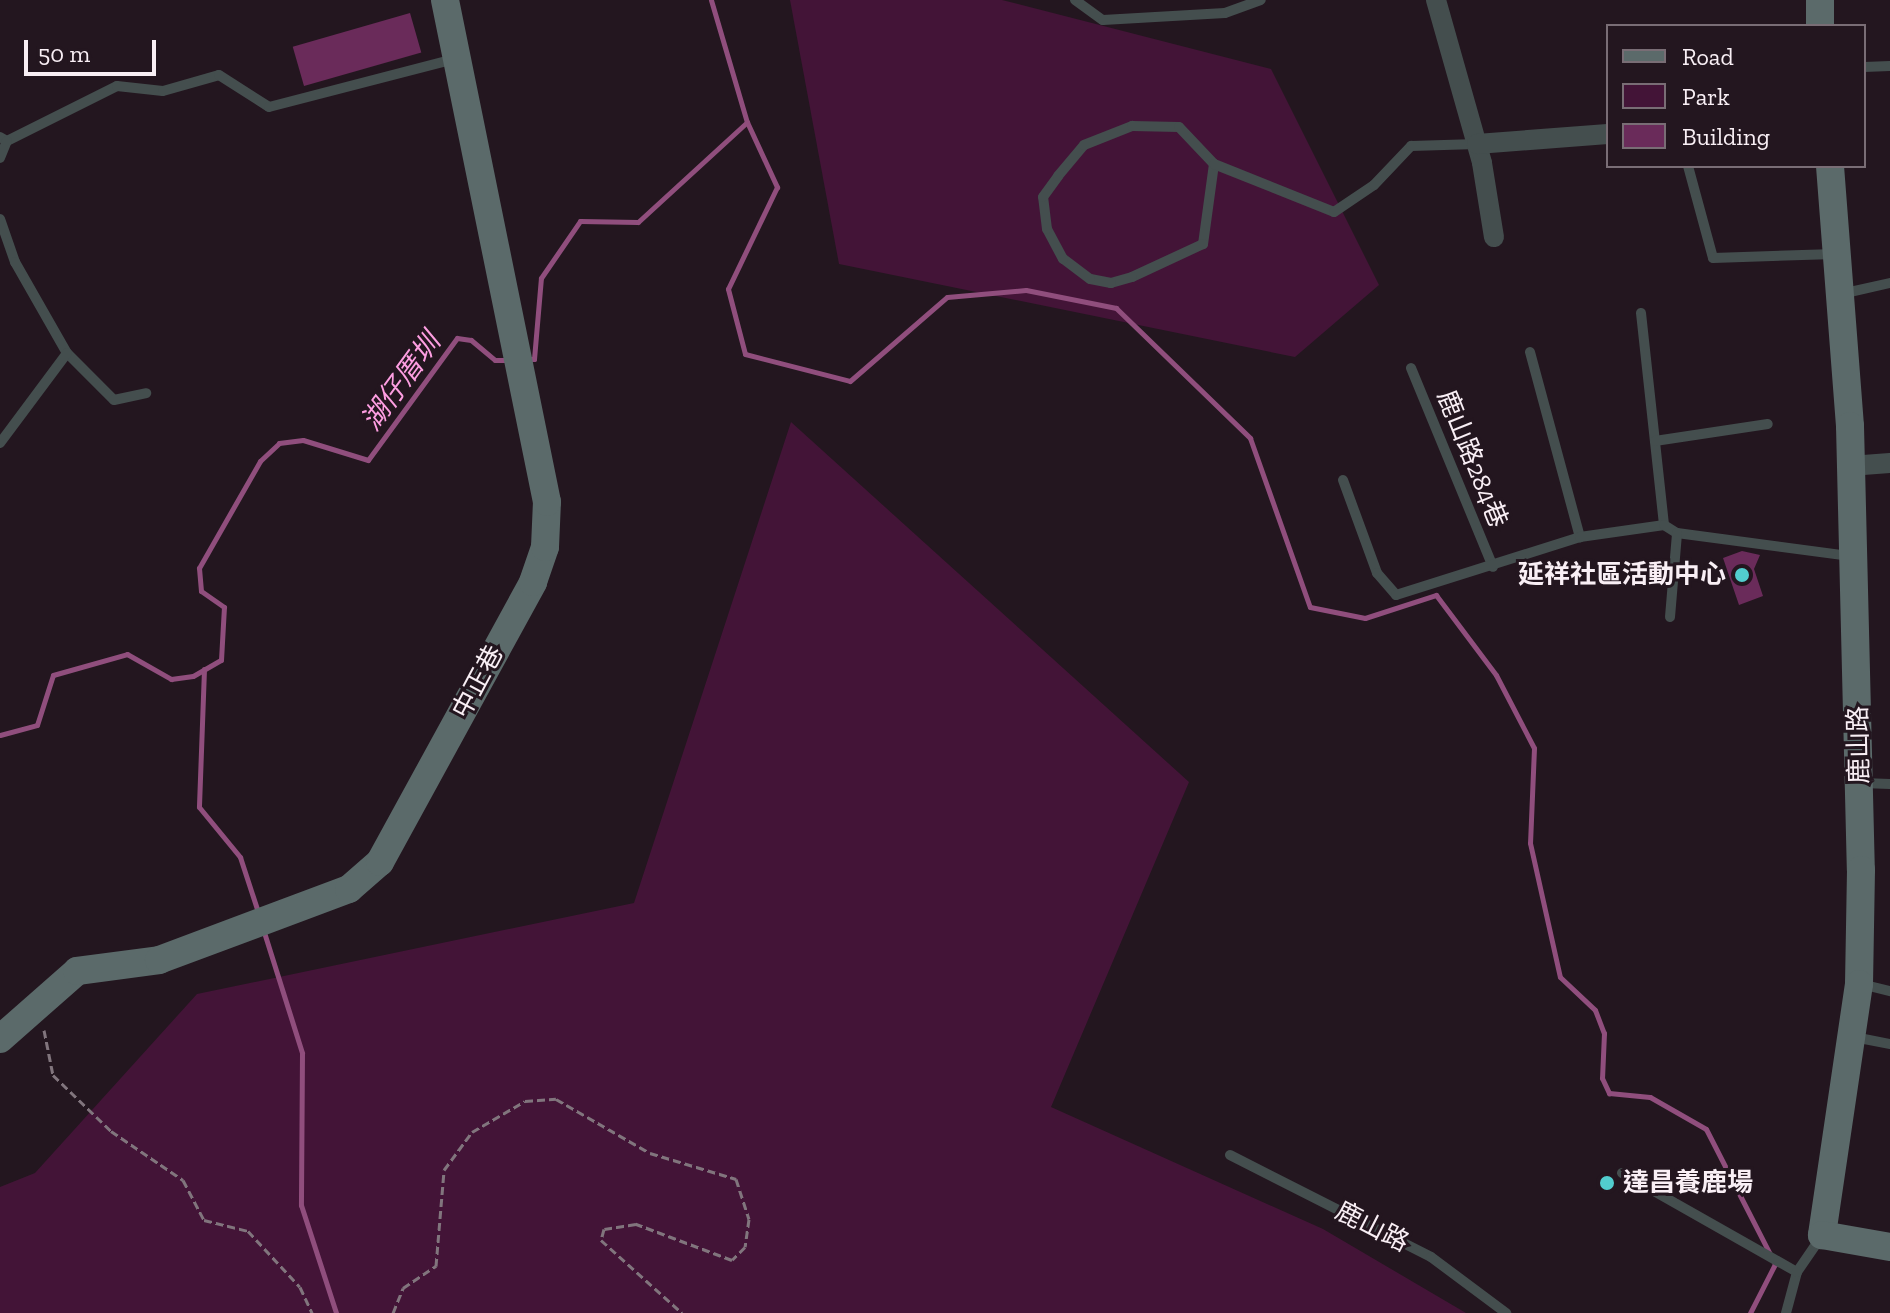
<!DOCTYPE html>
<html>
<head>
<meta charset="utf-8">
<style>
  body { margin:0 }
  #map { position:relative; width:1890px; height:1313px; overflow:hidden; background:#23161f; font-family:"Zilla Slab","Noto Sans TC",serif }
  div>[style] { position:absolute }
  .green>* { inset:0; background:#431437 }
  .stream>* { height:5px; margin:-2.5px; padding:0 2.5px; transform-origin:2.5px; border-radius:2.5px; background:#904e7d }
  .building>* { inset:0; background:#6a2b5a; transform-origin:0 0 }
  .path>* { height:3px; margin-top:-1.5px; transform-origin:0; background:repeating-linear-gradient(90deg,#81757d 0 8px,transparent 0 12px) }
  .lane>* { height:10px; margin:-5px; padding:0 5px; transform-origin:5px; border-radius:5px; background:#444e4e }
  .street>* { height:20px; margin:-10px; padding:0 10px; transform-origin:10px; border-radius:10px; background:#444e4e }
  .secondary>* { height:28px; margin:-14px; padding:0 14px; transform-origin:14px; border-radius:14px; background:#5b6a6a }
  .dots>* { width:22px; height:22px; translate:-50% -50%; box-sizing:border-box; border:4px solid #23161f; border-radius:50% }
  span { translate:-50% -50%; white-space:nowrap; text-align:center; line-height:1.15; -webkit-text-stroke:6px #23161f; paint-order:stroke }
  .street-label { font-size:26px; color:#f9eff5 }
  .poi-label { font-size:26px; color:#f9eff5; font-weight:700 }
  .right { translate:-100% -50%; text-align:right }
  .left { translate:0 -50%; text-align:left }
  .water-label { font-size:28px; color:#fd9ee1; font-style:italic }
  .legend { position:absolute; left:1606px; top:24px; width:260px; height:144px; box-sizing:border-box; background:#23161f; border:2px solid #796d75; margin:0; padding:10px 14px; list-style:none; font-size:24px; color:#f9eff5 }
  .legend li { display:flex; align-items:center; gap:16px; height:40px }
  .legend b { width:40px; border:2px solid #796d75 }
  .scale { position:absolute; left:24px; top:40px; width:132px; height:36px; box-sizing:border-box; border:4px solid #f9eff5; border-top:0; padding-left:10px; font-size:24px; line-height:28px; white-space:nowrap; color:#f9eff5; -webkit-text-stroke:6px #23161f; paint-order:stroke }
</style>
</head>
<body>
<div id="map">
  <div class="green">
    <i style="clip-path:polygon(790px 0,1002px 0,1271px 69px,1379px 285px,1295px 357px,839px 264px)"></i>
    <i style="clip-path:polygon(791px 422px,1189px 782px,1051px 1107px,1323px 1229px,1466px 1313px,0 1313px,0 1187px,35px 1173px,197px 994px,634px 903px)"></i>
  </div>
  <div class="stream">
    <i style="left:711px;top:0;width:127px;rotate:73.6deg"></i>
    <i style="left:747px;top:122px;width:72px;rotate:65.2deg"></i>
    <i style="left:777px;top:187px;width:113px;rotate:115.7deg"></i>
    <i style="left:728px;top:289px;width:67px;rotate:75.3deg"></i>
    <i style="left:745px;top:354px;width:108px;rotate:14.4deg"></i>
    <i style="left:850px;top:381px;width:128px;rotate:-40.9deg"></i>
    <i style="left:947px;top:297px;width:79px;rotate:-5.1deg"></i>
    <i style="left:1026px;top:290px;width:92px;rotate:11.3deg"></i>
    <i style="left:1116px;top:308px;width:187px;rotate:44.1deg"></i>
    <i style="left:1250px;top:438px;width:179px;rotate:70.5deg"></i>
    <i style="left:1310px;top:607px;width:56px;rotate:11.3deg"></i>
    <i style="left:1365px;top:618px;width:75px;rotate:-17.9deg"></i>
    <i style="left:1436px;top:595px;width:100px;rotate:53.1deg"></i>
    <i style="left:1496px;top:675px;width:82px;rotate:62.5deg"></i>
    <i style="left:1534px;top:748px;width:95px;rotate:92.4deg"></i>
    <i style="left:1530px;top:843px;width:137px;rotate:77.4deg"></i>
    <i style="left:1560px;top:977px;width:48px;rotate:43.3deg"></i>
    <i style="left:1595px;top:1010px;width:25px;rotate:69deg"></i>
    <i style="left:1604px;top:1033px;width:45px;rotate:92.5deg"></i>
    <i style="left:1602px;top:1078px;width:17px;rotate:65deg"></i>
    <i style="left:1609px;top:1093px;width:41px;rotate:5.6deg"></i>
    <i style="left:1650px;top:1097px;width:64px;rotate:29.7deg"></i>
    <i style="left:1706px;top:1129px;width:152px;rotate:62.9deg"></i>
    <i style="left:1775px;top:1264px;width:55px;rotate:117deg"></i>
    <i style="left:525px;top:359px;width:9px"></i>
    <i style="left:534px;top:359px;width:81px;rotate:-85.1deg"></i>
    <i style="left:541px;top:278px;width:69px;rotate:-55.6deg"></i>
    <i style="left:580px;top:221px;width:58px;rotate:1deg"></i>
    <i style="left:638px;top:222px;width:148px;rotate:-42.5deg"></i>
    <i style="left:204px;top:669px;width:138px;rotate:92.1deg"></i>
    <i style="left:199px;top:807px;width:65px;rotate:50.6deg"></i>
    <i style="left:240px;top:857px;width:58px;rotate:71.9deg"></i>
    <i style="left:0;top:735px;width:38px;rotate:-15deg"></i>
    <i style="left:37px;top:725px;width:52px;rotate:-72.3deg"></i>
    <i style="left:53px;top:675px;width:77px;rotate:-15.8deg"></i>
    <i style="left:127px;top:654px;width:51px;rotate:29.6deg"></i>
    <i style="left:171px;top:679px;width:22px;rotate:-8deg"></i>
    <i style="left:193px;top:676px;width:32px;rotate:-30deg"></i>
    <i style="left:221px;top:660px;width:53px;rotate:-86.8deg"></i>
    <i style="left:224px;top:607px;width:28px;rotate:-145deg"></i>
    <i style="left:201px;top:591px;width:23px;rotate:-95deg"></i>
    <i style="left:199px;top:568px;width:123px;rotate:-60.3deg"></i>
    <i style="left:260px;top:461px;width:26px;rotate:-43deg"></i>
    <i style="left:279px;top:443px;width:24px;rotate:-7deg"></i>
    <i style="left:303px;top:440px;width:68px;rotate:17.1deg"></i>
    <i style="left:368px;top:460px;width:151px;rotate:-53.9deg"></i>
    <i style="left:457px;top:338px;width:14px;rotate:8deg"></i>
    <i style="left:471px;top:340px;width:31px;rotate:40deg"></i>
    <i style="left:495px;top:360px;width:12px"></i>
    <i style="left:263px;top:929px;width:130px;rotate:72.5deg"></i>
    <i style="left:302px;top:1053px;width:152px;rotate:90.4deg"></i>
    <i style="left:301px;top:1205px;width:114px;rotate:72deg"></i>
  </div>
  <div class="building">
    <i style="left:410px;top:13px;width:41px;height:122px;rotate:74deg"></i>
    <i style="clip-path:polygon(1742px 551px,1760px 555px,1754px 569px,1763px 596px,1739px 605px,1723px 558px)"></i>
  </div>
  <div class="path">
    <i style="left:44px;top:1030px;width:46px;rotate:78.7deg"></i>
    <i style="left:53px;top:1075px;width:81px;rotate:44deg"></i>
    <i style="left:111px;top:1131px;width:87px;rotate:34.2deg"></i>
    <i style="left:183px;top:1180px;width:45px;rotate:62.3deg"></i>
    <i style="left:204px;top:1220px;width:45px;rotate:14deg"></i>
    <i style="left:248px;top:1231px;width:76px;rotate:47.1deg"></i>
    <i style="left:300px;top:1287px;width:29px;rotate:65deg"></i>
    <i style="left:393px;top:1313px;width:27px;rotate:-68deg"></i>
    <i style="left:403px;top:1288px;width:40px;rotate:-34deg"></i>
    <i style="left:436px;top:1266px;width:96px;rotate:-85.2deg"></i>
    <i style="left:444px;top:1170px;width:47px;rotate:-53.6deg"></i>
    <i style="left:472px;top:1132px;width:61px;rotate:-30.3deg"></i>
    <i style="left:525px;top:1101px;width:31px;rotate:-4deg"></i>
    <i style="left:556px;top:1099px;width:108px;rotate:29.9deg"></i>
    <i style="left:650px;top:1153px;width:90px;rotate:16.8deg"></i>
    <i style="left:736px;top:1179px;width:42px;rotate:72deg"></i>
    <i style="left:749px;top:1219px;width:28px;rotate:98deg"></i>
    <i style="left:745px;top:1247px;width:18px;rotate:135deg"></i>
    <i style="left:732px;top:1260px;width:103px;rotate:-159.4deg"></i>
    <i style="left:636px;top:1224px;width:32px;rotate:171deg"></i>
    <i style="left:604px;top:1229px;width:11px;rotate:105deg"></i>
    <i style="left:601px;top:1240px;width:109px;rotate:42deg"></i>
  </div>
  <div class="lane">
    <i style="left:1075px;top:0;width:34px;rotate:36deg"></i>
    <i style="left:1103px;top:20px;width:122px;rotate:-3.3deg"></i>
    <i style="left:1225px;top:13px;width:38px;rotate:-20deg"></i>
    <i style="left:1864px;top:67px;width:26px;rotate:-2deg"></i>
    <i style="left:0;top:137px;width:8px;rotate:30deg"></i>
    <i style="left:7px;top:141px;width:123px;rotate:-26.6deg"></i>
    <i style="left:117px;top:86px;width:46px;rotate:6.2deg"></i>
    <i style="left:163px;top:91px;width:58px;rotate:-15.9deg"></i>
    <i style="left:219px;top:75px;width:59px;rotate:32.6deg"></i>
    <i style="left:269px;top:107px;width:191px;rotate:-14.5deg"></i>
    <i style="left:0;top:158px;width:18px;rotate:-68deg"></i>
    <i style="left:1214px;top:164px;width:81px;rotate:97.8deg"></i>
    <i style="left:1203px;top:244px;width:78px;rotate:155.1deg"></i>
    <i style="left:1132px;top:277px;width:22px;rotate:164deg"></i>
    <i style="left:1111px;top:283px;width:21px;rotate:-169deg"></i>
    <i style="left:1090px;top:279px;width:34px;rotate:-143deg"></i>
    <i style="left:1063px;top:259px;width:34px;rotate:-118deg"></i>
    <i style="left:1047px;top:229px;width:32px;rotate:-97deg"></i>
    <i style="left:1043px;top:197px;width:26px;rotate:-54deg"></i>
    <i style="left:1058px;top:176px;width:40px;rotate:-50deg"></i>
    <i style="left:1084px;top:145px;width:52px;rotate:-21.6deg"></i>
    <i style="left:1132px;top:126px;width:47px;rotate:1.2deg"></i>
    <i style="left:1179px;top:127px;width:51px;rotate:46.6deg"></i>
    <i style="left:1214px;top:164px;width:129px;rotate:21.8deg"></i>
    <i style="left:1334px;top:212px;width:48px;rotate:-34deg"></i>
    <i style="left:1374px;top:185px;width:54px;rotate:-46.5deg"></i>
    <i style="left:1411px;top:146px;width:66px;rotate:-1.7deg"></i>
    <i style="left:1688px;top:166px;width:95px;rotate:74.8deg"></i>
    <i style="left:1713px;top:258px;width:122px;rotate:-1.9deg"></i>
    <i style="left:0;top:219px;width:46px;rotate:70.8deg"></i>
    <i style="left:15px;top:262px;width:105px;rotate:60.3deg"></i>
    <i style="left:67px;top:353px;width:66px;rotate:45deg"></i>
    <i style="left:114px;top:400px;width:33px;rotate:-12deg"></i>
    <i style="left:1841px;top:294px;width:50px;rotate:-12.7deg"></i>
    <i style="left:1641px;top:313px;width:213px;rotate:83.8deg"></i>
    <i style="left:1530px;top:352px;width:192px;rotate:74.9deg"></i>
    <i style="left:1411px;top:368px;width:215px;rotate:67.6deg"></i>
    <i style="left:1655px;top:441px;width:114px;rotate:-8.6deg"></i>
    <i style="left:0;top:443px;width:112px;rotate:-53.3deg"></i>
    <i style="left:1343px;top:480px;width:99px;rotate:69.9deg"></i>
    <i style="left:1377px;top:573px;width:29px;rotate:49deg"></i>
    <i style="left:1396px;top:595px;width:193px;rotate:-17.5deg"></i>
    <i style="left:1580px;top:537px;width:85px;rotate:-8.1deg"></i>
    <i style="left:1664px;top:525px;width:15px;rotate:32deg"></i>
    <i style="left:1677px;top:533px;width:175px;rotate:7.6deg"></i>
    <i style="left:1670px;top:617px;width:84px;rotate:-85.2deg"></i>
    <i style="left:1862px;top:783px;width:28px;rotate:2deg"></i>
    <i style="left:1861px;top:984px;width:30px;rotate:14deg"></i>
    <i style="left:1854px;top:1037px;width:37px;rotate:11deg"></i>
    <i style="left:1230px;top:1155px;width:225px;rotate:26.9deg"></i>
    <i style="left:1431px;top:1257px;width:94px;rotate:36.7deg"></i>
    <i style="left:1622px;top:1173px;width:201px;rotate:29.5deg"></i>
    <i style="left:1786px;top:1313px;width:42px;rotate:-75deg"></i>
    <i style="left:1797px;top:1272px;width:42px;rotate:-55.6deg"></i>
  </div>
  <div class="street">
    <i style="left:1436px;top:0;width:169px;rotate:74.2deg"></i>
    <i style="left:1482px;top:163px;width:75px;rotate:80.8deg"></i>
    <i style="left:1477px;top:144px;width:131px;rotate:-4.4deg"></i>
    <i style="left:1850px;top:466px;width:40px;rotate:-4.3deg"></i>
  </div>
  <div class="secondary">
    <i style="left:1820px;top:0;width:26px;rotate:90deg"></i>
    <i style="left:1830px;top:166px;width:261px;rotate:85.6deg"></i>
    <i style="left:1850px;top:426px;width:444px;rotate:88.6deg"></i>
    <i style="left:1861px;top:870px;width:114px;rotate:91deg"></i>
    <i style="left:1859px;top:984px;width:254px;rotate:98.4deg"></i>
    <i style="left:1822px;top:1235px;width:69px;rotate:10deg"></i>
    <i style="left:0;top:1039px;width:103px;rotate:-41.4deg"></i>
    <i style="left:77px;top:971px;width:83px;rotate:-7.6deg"></i>
    <i style="left:159px;top:960px;width:203px;rotate:-20.5deg"></i>
    <i style="left:349px;top:889px;width:41px;rotate:-41.1deg"></i>
    <i style="left:380px;top:862px;width:319px;rotate:-61.3deg"></i>
    <i style="left:533px;top:582px;width:37px;rotate:-71deg"></i>
    <i style="left:545px;top:547px;width:45px;rotate:-87.5deg"></i>
    <i style="left:547px;top:502px;width:512px;rotate:-101.49deg"></i>
  </div>
  <div class="dots">
    <i style="left:1742px;top:575px;background:#52cdce"></i>
    <i style="left:1607px;top:1183px;background:#52cdce"></i>
  </div>
  <div class="street-label">
    <span style="left:1472px;top:459px;rotate:68deg">鹿山路284巷</span>
    <span style="left:478px;top:682px;rotate:-62deg">中正巷</span>
    <span style="left:1859px;top:745px;rotate:-91deg">鹿山路</span>
    <span style="left:1372px;top:1227px;rotate:27deg">鹿山路</span>
  </div>
  <div class="poi-label">
    <span class="right" style="left:1726px;top:575px">延祥社區活動中心</span>
    <span class="left" style="left:1623px;top:1183px">達昌養鹿場</span>
  </div>
  <div class="water-label">
    <span style="left:401px;top:382px;rotate:-54deg">湖仔厝圳</span>
  </div>
  <ul class="legend">
  <li><b style="height:10px;background:#5b6a6a"></b>Road</li>
  <li><b style="height:22px;background:#431437"></b>Park</li>
  <li><b style="height:22px;background:#6a2b5a"></b>Building</li>
  </ul>
  <div class="scale">50 m</div>
</div>
</body>
</html>
